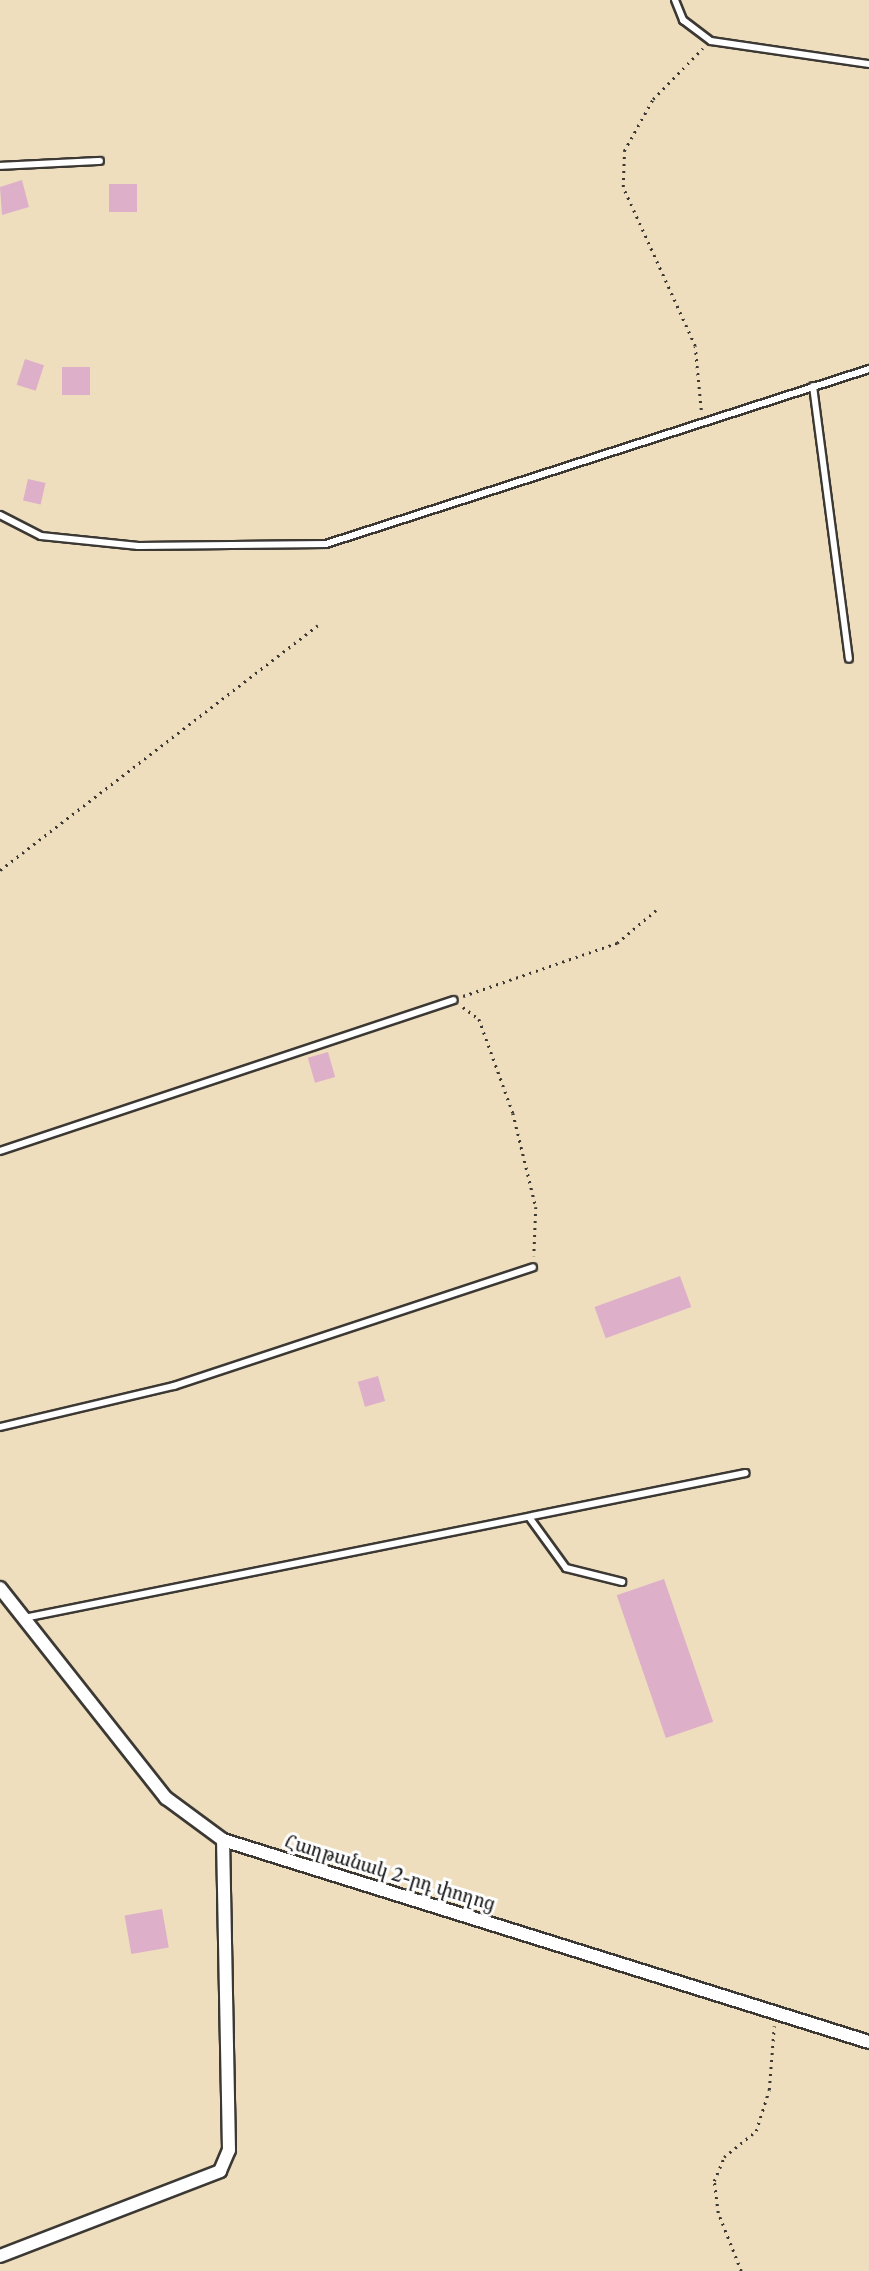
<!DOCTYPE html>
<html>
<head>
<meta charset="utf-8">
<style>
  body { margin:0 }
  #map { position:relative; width:869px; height:2271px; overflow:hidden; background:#eedebe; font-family:"Libre Caslon Text","Noto Serif Armenian",serif }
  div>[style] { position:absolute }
  .building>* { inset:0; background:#ddafc9; transform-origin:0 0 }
  .path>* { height:2.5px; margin-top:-1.25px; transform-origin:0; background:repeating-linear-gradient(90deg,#3c3934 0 2px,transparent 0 7px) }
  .roads { filter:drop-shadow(2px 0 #3c3934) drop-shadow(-2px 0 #3c3934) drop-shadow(0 2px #3c3934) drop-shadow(0 -2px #3c3934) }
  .lane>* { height:6px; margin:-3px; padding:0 3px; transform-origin:3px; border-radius:3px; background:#fff }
  .street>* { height:12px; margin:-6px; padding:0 6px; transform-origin:6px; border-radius:6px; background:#fff }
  span { translate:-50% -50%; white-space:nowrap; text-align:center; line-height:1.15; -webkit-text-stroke:6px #fff; paint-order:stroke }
  .street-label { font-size:19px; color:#1c1c1c }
</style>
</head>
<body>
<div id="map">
  <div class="building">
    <i style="clip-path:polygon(22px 180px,29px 207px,2px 215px,0 187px)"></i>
    <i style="left:109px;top:184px;width:28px;height:28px"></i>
    <i style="left:25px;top:359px;width:20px;height:27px;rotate:18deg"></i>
    <i style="left:62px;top:367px;width:28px;height:28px"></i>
    <i style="left:28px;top:479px;width:18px;height:22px;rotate:13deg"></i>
    <i style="left:328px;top:1052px;width:26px;height:21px;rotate:74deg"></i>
    <i style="left:680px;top:1276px;width:33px;height:91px;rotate:70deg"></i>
    <i style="left:378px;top:1376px;width:26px;height:21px;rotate:74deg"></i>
    <i style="left:664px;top:1579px;width:151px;height:50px;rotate:71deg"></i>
    <i style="left:162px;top:1909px;width:39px;height:38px;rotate:80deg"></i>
  </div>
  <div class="path">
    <i style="left:701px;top:410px;width:64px;rotate:-95.4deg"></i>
    <i style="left:695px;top:346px;width:175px;rotate:-114.4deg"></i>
    <i style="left:623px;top:187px;width:36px;rotate:-88deg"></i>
    <i style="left:624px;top:151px;width:60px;rotate:-60.9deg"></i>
    <i style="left:653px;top:99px;width:71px;rotate:-45.6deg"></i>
    <i style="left:0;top:870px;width:401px;rotate:-37.6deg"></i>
    <i style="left:463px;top:996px;width:163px;rotate:-19deg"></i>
    <i style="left:617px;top:943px;width:51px;rotate:-40.2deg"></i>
    <i style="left:463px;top:1007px;width:20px;rotate:37deg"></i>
    <i style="left:479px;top:1019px;width:100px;rotate:70.1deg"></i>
    <i style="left:513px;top:1113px;width:97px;rotate:76.3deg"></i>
    <i style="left:536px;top:1207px;width:49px;rotate:92.3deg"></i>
    <i style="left:741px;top:2271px;width:62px;rotate:-111.6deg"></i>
    <i style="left:718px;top:2213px;width:32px;rotate:-97deg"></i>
    <i style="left:714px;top:2181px;width:26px;rotate:-67deg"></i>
    <i style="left:724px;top:2157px;width:41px;rotate:-39.1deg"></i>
    <i style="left:756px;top:2131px;width:43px;rotate:-72.4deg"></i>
    <i style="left:769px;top:2090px;width:64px;rotate:-85.5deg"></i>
  </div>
  <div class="roads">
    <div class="lane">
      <i style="left:675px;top:0;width:22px;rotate:68deg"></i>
      <i style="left:683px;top:20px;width:35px;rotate:37deg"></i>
      <i style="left:711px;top:41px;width:160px;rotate:8.3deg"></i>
      <i style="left:0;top:166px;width:100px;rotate:-2.9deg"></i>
      <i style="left:813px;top:386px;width:275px;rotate:82.5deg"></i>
      <i style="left:0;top:515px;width:46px;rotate:27.1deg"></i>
      <i style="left:41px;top:536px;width:98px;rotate:5.9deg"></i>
      <i style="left:138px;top:546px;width:188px;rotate:-0.6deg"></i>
      <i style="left:326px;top:544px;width:571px;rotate:-17.86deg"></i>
      <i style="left:0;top:1151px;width:478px;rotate:-18.4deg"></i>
      <i style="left:0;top:1427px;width:179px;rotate:-13.3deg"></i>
      <i style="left:174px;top:1386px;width:378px;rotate:-18.3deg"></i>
      <i style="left:529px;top:1517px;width:63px;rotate:54deg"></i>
      <i style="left:566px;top:1568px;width:58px;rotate:14deg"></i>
      <i style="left:24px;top:1618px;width:736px;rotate:-11.36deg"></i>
    </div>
    <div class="street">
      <i style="left:0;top:1588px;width:268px;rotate:51.7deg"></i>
      <i style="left:166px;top:1798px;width:71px;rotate:36.4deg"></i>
      <i style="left:223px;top:1840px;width:677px;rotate:17.36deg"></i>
      <i style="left:0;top:2256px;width:236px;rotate:-21.1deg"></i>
      <i style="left:220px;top:2171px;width:23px;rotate:-67deg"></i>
      <i style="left:229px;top:2150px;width:310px;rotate:-91.1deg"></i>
    </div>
  </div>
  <div class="street-label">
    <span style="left:390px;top:1873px;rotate:17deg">Հաղթանակ 2-րդ փողոց</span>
  </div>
</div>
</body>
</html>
